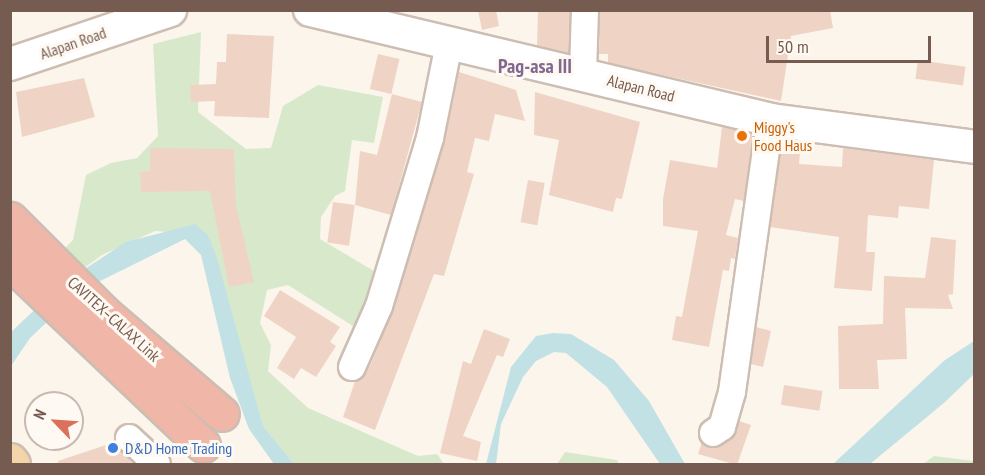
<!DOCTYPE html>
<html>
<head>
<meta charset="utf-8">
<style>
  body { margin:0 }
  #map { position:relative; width:985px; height:475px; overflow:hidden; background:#fbf5ec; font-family:"PT Sans Narrow",sans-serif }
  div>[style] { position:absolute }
  .green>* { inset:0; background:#d8e9cb }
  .water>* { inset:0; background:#c1e1e4 }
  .building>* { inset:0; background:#efd4c5; transform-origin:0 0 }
  .roads { filter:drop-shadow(2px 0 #cdbdb2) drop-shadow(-2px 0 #cdbdb2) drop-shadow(0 2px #cdbdb2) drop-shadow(0 -2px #cdbdb2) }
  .minor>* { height:26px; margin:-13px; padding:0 13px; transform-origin:13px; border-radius:13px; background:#fff }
  .tertiary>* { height:32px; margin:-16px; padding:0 16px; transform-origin:16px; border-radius:16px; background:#fff }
  .primary>* { height:33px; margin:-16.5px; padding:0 16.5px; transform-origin:16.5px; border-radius:16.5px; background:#f4d5aa }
  .motorway>* { height:33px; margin:-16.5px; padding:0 16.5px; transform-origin:16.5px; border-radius:16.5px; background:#f0b7a8 }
  .dots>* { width:16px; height:16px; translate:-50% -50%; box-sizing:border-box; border:3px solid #fef9f2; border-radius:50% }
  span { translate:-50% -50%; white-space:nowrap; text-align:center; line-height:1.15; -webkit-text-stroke:6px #fef9f2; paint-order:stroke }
  .street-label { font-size:16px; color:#765b50 }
  .food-label { font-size:16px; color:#c56008 }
  .left { translate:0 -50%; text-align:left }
  .shop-label { font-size:16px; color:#366cbe }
  .quarter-label { font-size:20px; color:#816890; font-weight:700 }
  .frame { position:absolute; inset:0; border:12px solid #765b50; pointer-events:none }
  .north { position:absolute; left:24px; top:391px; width:60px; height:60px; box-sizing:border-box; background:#fef9f2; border:2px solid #c8bab1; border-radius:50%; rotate:295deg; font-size:16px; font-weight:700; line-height:24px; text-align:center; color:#765b50 }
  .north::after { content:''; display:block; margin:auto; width:21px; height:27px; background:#db715b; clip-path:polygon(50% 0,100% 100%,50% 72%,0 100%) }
  .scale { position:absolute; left:766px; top:36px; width:165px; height:27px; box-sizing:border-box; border:3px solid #765b50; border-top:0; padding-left:8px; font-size:18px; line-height:21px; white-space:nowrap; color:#765b50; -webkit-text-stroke:4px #fef9f2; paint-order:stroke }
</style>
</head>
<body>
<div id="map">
  <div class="green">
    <i style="clip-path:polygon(201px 32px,198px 112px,246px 149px,271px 148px,283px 106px,318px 85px,383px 97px,374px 143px,352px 140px,345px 191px,335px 196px,321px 217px,320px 239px,374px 271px,356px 328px,288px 285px,267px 290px,260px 323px,271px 345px,268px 371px,308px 408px,418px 456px,437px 454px,444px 464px,294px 464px,263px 426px,208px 235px,155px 231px,102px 255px,62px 284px,54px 259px,73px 240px,86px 175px,111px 163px,137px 158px,158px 136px,153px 44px)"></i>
    <i style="clip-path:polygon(565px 452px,617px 460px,619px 464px,557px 464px)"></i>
    <i style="clip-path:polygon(934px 456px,974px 461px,974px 464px,923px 464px)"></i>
  </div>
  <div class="water">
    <i style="clip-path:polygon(195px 224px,208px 235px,217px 258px,263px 426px,294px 464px,274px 464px,249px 429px,230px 378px,201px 255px,185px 239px,80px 291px,30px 338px,11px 366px,11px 332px,62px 284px,126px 242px)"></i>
    <i style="clip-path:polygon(553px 333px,571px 334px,614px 360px,649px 401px,685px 464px,660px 464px,607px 387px,566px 353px,554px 352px,536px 361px,523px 377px,501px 424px,496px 464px,486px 464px,511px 367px,536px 336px)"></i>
    <i style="clip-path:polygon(974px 341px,974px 374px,945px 402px,870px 464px,833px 464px,945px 360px)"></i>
  </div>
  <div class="building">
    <i style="clip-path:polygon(478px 10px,496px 10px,499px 26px,482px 30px)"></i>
    <i style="clip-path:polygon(538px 10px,570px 10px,569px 53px,537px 46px)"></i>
    <i style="clip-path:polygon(600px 10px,830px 10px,833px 28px,791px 36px,781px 101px,608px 63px,608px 54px,599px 54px)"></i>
    <i style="clip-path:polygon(227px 34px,274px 36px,269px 118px,214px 116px,215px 101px,191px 102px,190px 85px,216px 84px,217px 62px,226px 62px)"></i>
    <i style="left:378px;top:54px;width:22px;height:36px;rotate:13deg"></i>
    <i style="left:918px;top:60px;width:48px;height:19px;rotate:8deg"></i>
    <i style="clip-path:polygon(459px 72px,516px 90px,525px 121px,495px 114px,489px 141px,475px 138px,467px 172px,474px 174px,444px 276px,434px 274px,375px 430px,343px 417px,355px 381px,370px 366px,393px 310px,444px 142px)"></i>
    <i style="clip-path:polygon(84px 78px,95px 117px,22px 137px,16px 92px)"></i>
    <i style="clip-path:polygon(535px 92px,640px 122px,622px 199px,616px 198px,613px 212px,549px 195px,559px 140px,534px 135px)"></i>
    <i style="clip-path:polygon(392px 94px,422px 102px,391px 215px,355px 205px,360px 151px,377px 155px)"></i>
    <i style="clip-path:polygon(722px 127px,753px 134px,744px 201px,735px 199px,726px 235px,738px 238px,735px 259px,731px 258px,729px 271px,723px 270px,709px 347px,672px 340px,676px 316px,682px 317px,698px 231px,663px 226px,663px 199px,670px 160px,717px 168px)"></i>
    <i style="clip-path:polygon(150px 148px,234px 149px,236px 205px,254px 282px,229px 287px,210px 191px,141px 192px,140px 172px,150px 171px)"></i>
    <i style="clip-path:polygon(843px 148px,934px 160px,929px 209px,899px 206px,898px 218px,868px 215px,866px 252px,875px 252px,872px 291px,834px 288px,839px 237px,770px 227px,781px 150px,800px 152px,799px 164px,842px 167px)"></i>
    <i style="left:528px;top:180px;width:17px;height:43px;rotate:10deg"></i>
    <i style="left:333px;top:202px;width:22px;height:41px;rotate:8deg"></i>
    <i style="clip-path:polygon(931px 237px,956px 240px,953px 294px,948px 295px,953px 309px,905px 308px,907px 359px,877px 360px,879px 389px,839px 389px,838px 326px,883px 324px,884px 276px,925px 278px)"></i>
    <i style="clip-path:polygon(280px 290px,340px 327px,330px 342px,336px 346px,316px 377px,301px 368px,294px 379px,277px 368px,296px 337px,264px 316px)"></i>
    <i style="clip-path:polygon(756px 327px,771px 331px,763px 367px,751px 364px)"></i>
    <i style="clip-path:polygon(484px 329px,510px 339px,503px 357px,497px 355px,463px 436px,481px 442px,477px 461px,440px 453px,463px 361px,471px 364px)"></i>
    <i style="left:784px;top:385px;width:39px;height:20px;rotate:9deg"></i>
    <i style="clip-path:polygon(739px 421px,751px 425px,737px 465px,698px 454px,702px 442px,715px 448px,730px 439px)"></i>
    <i style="clip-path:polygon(115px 442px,133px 465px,59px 465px,58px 461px)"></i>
  </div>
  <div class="roads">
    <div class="minor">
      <i style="left:583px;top:73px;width:63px;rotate:-88.2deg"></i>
      <i style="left:352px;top:367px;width:67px;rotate:-66.1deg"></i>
      <i style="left:379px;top:306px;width:176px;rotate:-73.1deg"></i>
      <i style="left:430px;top:138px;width:96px;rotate:-78.6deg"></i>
      <i style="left:713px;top:433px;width:11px;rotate:-34deg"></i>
      <i style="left:722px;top:427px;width:36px;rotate:-74deg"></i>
      <i style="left:732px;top:392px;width:275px;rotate:-82deg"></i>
      <i style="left:129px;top:438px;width:38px;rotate:43deg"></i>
    </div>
    <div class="tertiary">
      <i style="left:310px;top:10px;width:473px;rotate:13.4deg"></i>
      <i style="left:770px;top:120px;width:206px;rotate:7.5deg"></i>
      <i style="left:10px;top:64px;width:169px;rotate:-18.6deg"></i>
    </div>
    <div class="primary">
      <i style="left:10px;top:460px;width:5px;rotate:53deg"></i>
    </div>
    <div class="motorway">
      <i style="left:10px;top:219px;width:133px;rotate:45deg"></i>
      <i style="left:104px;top:313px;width:155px;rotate:40.6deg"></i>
      <i style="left:10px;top:262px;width:266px;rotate:43.5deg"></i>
    </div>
  </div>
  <div class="dots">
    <i style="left:742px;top:136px;background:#e8710a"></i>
    <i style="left:113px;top:448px;background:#3f7fe0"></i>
  </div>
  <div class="street-label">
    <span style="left:73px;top:43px;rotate:-19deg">Alapan Road</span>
    <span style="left:641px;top:88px;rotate:14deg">Alapan Road</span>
    <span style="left:114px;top:319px;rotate:42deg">CAVITEX–CALAX Link</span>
  </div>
  <div class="food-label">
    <span class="left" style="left:754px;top:136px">Miggy's<br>Food Haus</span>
  </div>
  <div class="shop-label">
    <span class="left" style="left:125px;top:448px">D&amp;D Home Trading</span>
  </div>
  <div class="quarter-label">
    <span style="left:535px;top:66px">Pag-asa III</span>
  </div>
  <div class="frame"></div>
  <div class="north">N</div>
  <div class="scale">50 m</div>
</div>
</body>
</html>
